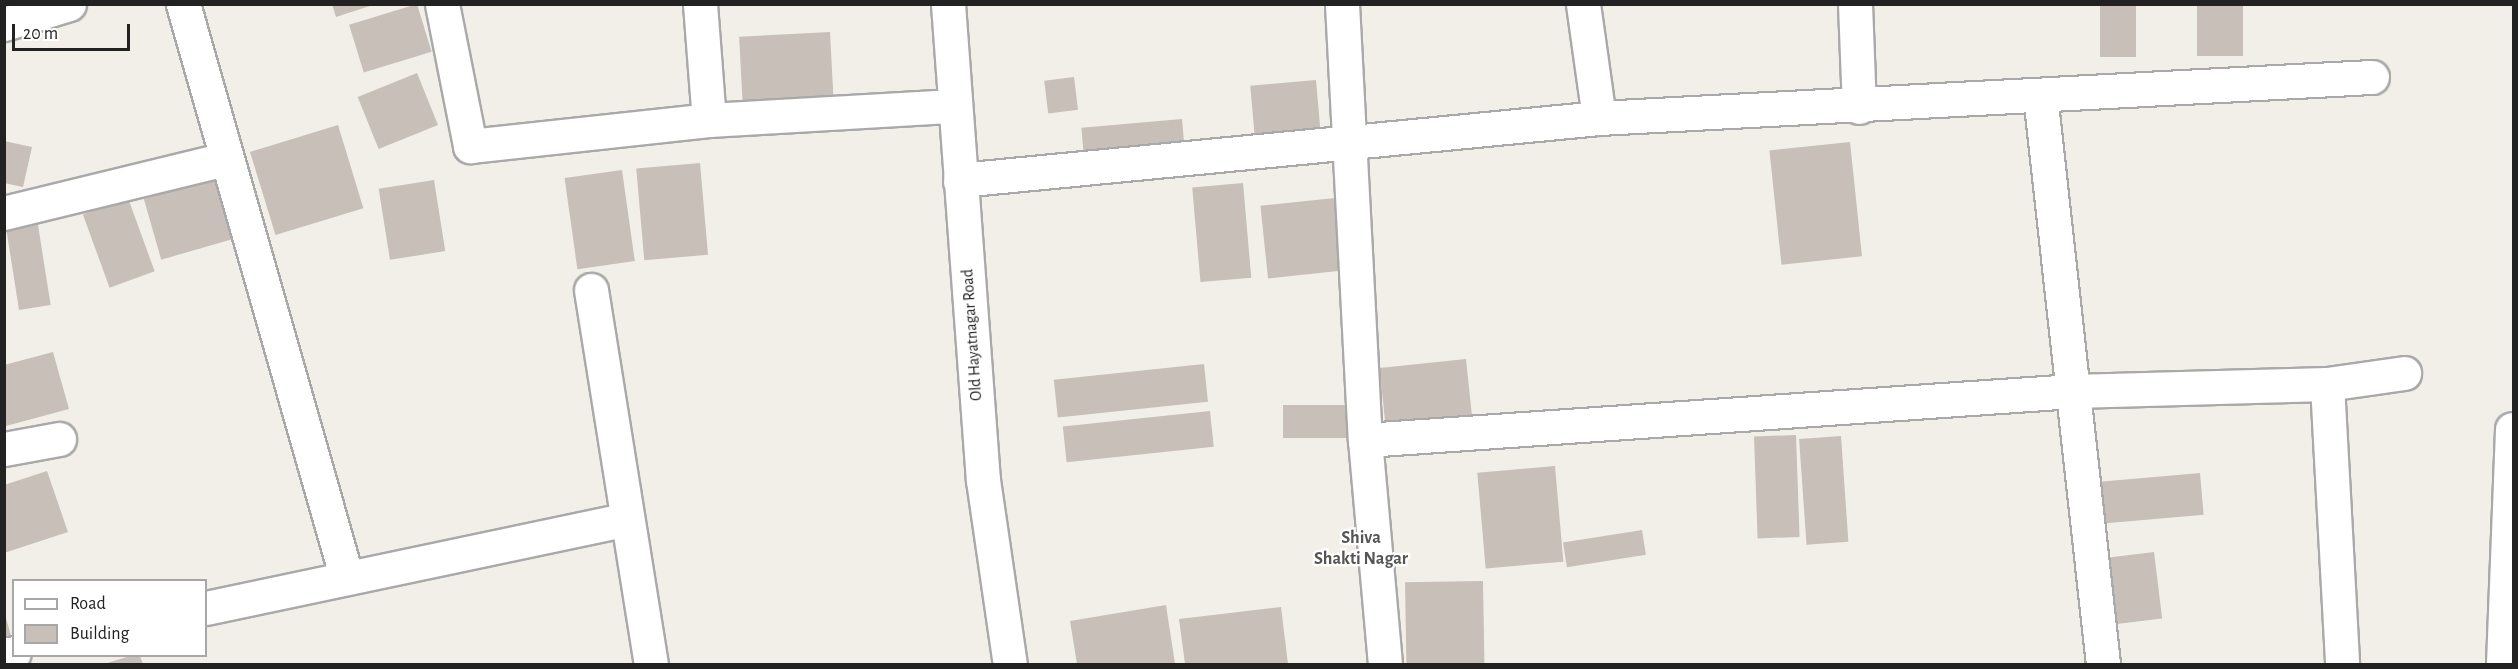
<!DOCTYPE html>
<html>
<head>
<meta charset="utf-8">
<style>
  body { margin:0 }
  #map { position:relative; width:2518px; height:669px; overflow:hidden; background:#f2efe9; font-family:"Alegreya Sans",sans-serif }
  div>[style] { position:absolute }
  .building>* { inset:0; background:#c7bfb8; transform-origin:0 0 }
  .roads { filter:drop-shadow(2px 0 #a9a9a9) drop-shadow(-2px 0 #a9a9a9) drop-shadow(0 2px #a9a9a9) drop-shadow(0 -2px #a9a9a9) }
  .minor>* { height:33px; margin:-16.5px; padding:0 16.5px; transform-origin:16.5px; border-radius:16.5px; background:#fff }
  .tertiary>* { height:33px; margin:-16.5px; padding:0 16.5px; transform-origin:16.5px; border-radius:16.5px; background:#fff }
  span { translate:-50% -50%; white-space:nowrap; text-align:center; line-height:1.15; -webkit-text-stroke:4.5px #fff; paint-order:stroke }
  .street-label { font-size:16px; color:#222 }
  .neighbourhood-label { font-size:18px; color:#555; font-weight:700 }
  .frame { position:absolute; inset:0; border:6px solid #222; pointer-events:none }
  .legend { position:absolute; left:12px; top:579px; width:195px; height:78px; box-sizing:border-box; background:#fff; border:2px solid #a7a7a7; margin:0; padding:8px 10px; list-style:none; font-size:18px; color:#222 }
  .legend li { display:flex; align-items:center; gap:12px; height:30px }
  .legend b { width:30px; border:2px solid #a7a7a7 }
  .scale { position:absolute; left:12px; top:24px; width:118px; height:27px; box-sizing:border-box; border:3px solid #222; border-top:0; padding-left:8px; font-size:18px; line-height:21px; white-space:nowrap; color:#222; -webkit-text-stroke:4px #fff; paint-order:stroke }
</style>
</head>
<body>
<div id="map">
  <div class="building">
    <i style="clip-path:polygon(332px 4px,373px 4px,373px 5px,336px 17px)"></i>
    <i style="left:417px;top:4px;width:50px;height:71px;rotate:73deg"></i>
    <i style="left:2100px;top:4px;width:36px;height:53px"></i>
    <i style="left:2197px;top:4px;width:46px;height:52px"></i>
    <i style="left:830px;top:32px;width:66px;height:91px;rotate:87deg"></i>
    <i style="left:417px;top:73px;width:56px;height:64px;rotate:68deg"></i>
    <i style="left:1074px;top:77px;width:33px;height:30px;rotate:83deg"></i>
    <i style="left:1316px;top:80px;width:49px;height:66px;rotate:85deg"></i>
    <i style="left:1182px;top:119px;width:34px;height:101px;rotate:85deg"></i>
    <i style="left:338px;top:125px;width:87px;height:92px;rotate:73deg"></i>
    <i style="clip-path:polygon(4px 141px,32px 147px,23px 187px,4px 183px)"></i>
    <i style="left:1850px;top:142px;width:115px;height:81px;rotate:84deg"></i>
    <i style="left:700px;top:163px;width:92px;height:64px;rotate:85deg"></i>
    <i style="left:622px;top:170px;width:92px;height:58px;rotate:82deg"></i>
    <i style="left:214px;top:179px;width:63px;height:73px;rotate:74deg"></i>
    <i style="left:434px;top:180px;width:72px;height:56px;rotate:81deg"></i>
    <i style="left:1243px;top:183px;width:95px;height:51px;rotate:85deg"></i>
    <i style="left:128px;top:198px;width:78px;height:48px;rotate:70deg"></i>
    <i style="left:1335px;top:198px;width:73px;height:75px;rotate:84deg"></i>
    <i style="left:38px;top:225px;width:81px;height:32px;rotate:81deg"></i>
    <i style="clip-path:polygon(53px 352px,69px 409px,6px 426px,4px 365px)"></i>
    <i style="left:1466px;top:359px;width:58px;height:87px;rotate:84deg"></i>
    <i style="left:1204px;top:364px;width:38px;height:151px;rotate:84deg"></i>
    <i style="left:1283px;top:405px;width:63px;height:33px"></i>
    <i style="left:1210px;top:411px;width:36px;height:148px;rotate:84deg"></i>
    <i style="left:1796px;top:435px;width:102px;height:42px;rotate:88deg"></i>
    <i style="left:1841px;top:436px;width:106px;height:42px;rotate:86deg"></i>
    <i style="left:1555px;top:466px;width:96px;height:78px;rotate:85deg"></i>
    <i style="clip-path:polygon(47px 471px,68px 532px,4px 553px,4px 485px)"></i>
    <i style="left:2200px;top:473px;width:42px;height:112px;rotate:85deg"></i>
    <i style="left:1642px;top:530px;width:25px;height:80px;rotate:81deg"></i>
    <i style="left:2154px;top:552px;width:67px;height:56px;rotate:83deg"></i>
    <i style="left:1483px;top:581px;width:83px;height:78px;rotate:89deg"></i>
    <i style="clip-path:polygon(1166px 605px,1175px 664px,1077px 664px,1070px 621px)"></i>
    <i style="clip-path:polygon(1281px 607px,1288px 664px,1185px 664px,1179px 619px)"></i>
    <i style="clip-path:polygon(4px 611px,12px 639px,4px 641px)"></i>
    <i style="clip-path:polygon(130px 656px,140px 656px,143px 664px,104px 664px)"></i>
  </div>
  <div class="roads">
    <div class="minor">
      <i style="left:183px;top:4px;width:594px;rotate:74.07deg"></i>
      <i style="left:442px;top:4px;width:145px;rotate:78.8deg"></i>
      <i style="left:470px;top:146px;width:240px;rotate:-6.2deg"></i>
      <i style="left:709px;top:120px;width:245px;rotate:-3.3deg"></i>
      <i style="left:700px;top:4px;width:116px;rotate:85.6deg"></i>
      <i style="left:1342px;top:4px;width:437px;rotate:87deg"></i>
      <i style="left:1365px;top:440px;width:225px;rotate:84.9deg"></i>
      <i style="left:1583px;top:4px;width:115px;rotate:82deg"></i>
      <i style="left:1855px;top:4px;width:103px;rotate:87.8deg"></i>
      <i style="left:4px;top:24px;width:68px;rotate:-17.1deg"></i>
      <i style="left:2040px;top:95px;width:572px;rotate:83.68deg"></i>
      <i style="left:960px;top:180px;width:642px;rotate:-5.54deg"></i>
      <i style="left:1599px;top:118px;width:774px;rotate:-3.04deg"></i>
      <i style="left:4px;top:213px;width:228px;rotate:-13.7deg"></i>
      <i style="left:591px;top:290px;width:379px;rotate:80.9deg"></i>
      <i style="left:2327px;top:384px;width:280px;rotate:86.9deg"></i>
      <i style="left:1365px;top:440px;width:710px;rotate:-3.96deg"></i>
      <i style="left:2073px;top:391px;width:254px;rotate:-1.6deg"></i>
      <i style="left:2327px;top:384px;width:78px;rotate:-8.1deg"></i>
      <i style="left:4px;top:449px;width:56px;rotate:-10.3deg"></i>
      <i style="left:206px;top:608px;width:430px;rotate:-11.9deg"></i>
      <i style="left:4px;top:655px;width:10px;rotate:-11deg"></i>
      <i style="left:2503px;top:664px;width:235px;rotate:-87.8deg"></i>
    </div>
    <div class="tertiary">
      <i style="left:948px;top:4px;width:477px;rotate:85.8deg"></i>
      <i style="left:983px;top:480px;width:186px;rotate:81.7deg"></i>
    </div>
  </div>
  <div class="street-label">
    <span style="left:972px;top:335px;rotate:-94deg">Old Hayatnagar Road</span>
  </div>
  <div class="neighbourhood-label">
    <span style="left:1361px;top:549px">Shiva<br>Shakti Nagar</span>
  </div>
  <div class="frame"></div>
  <ul class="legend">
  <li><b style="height:8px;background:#fff"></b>Road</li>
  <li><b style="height:16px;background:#c7bfb8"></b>Building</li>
  </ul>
  <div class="scale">20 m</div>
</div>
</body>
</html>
